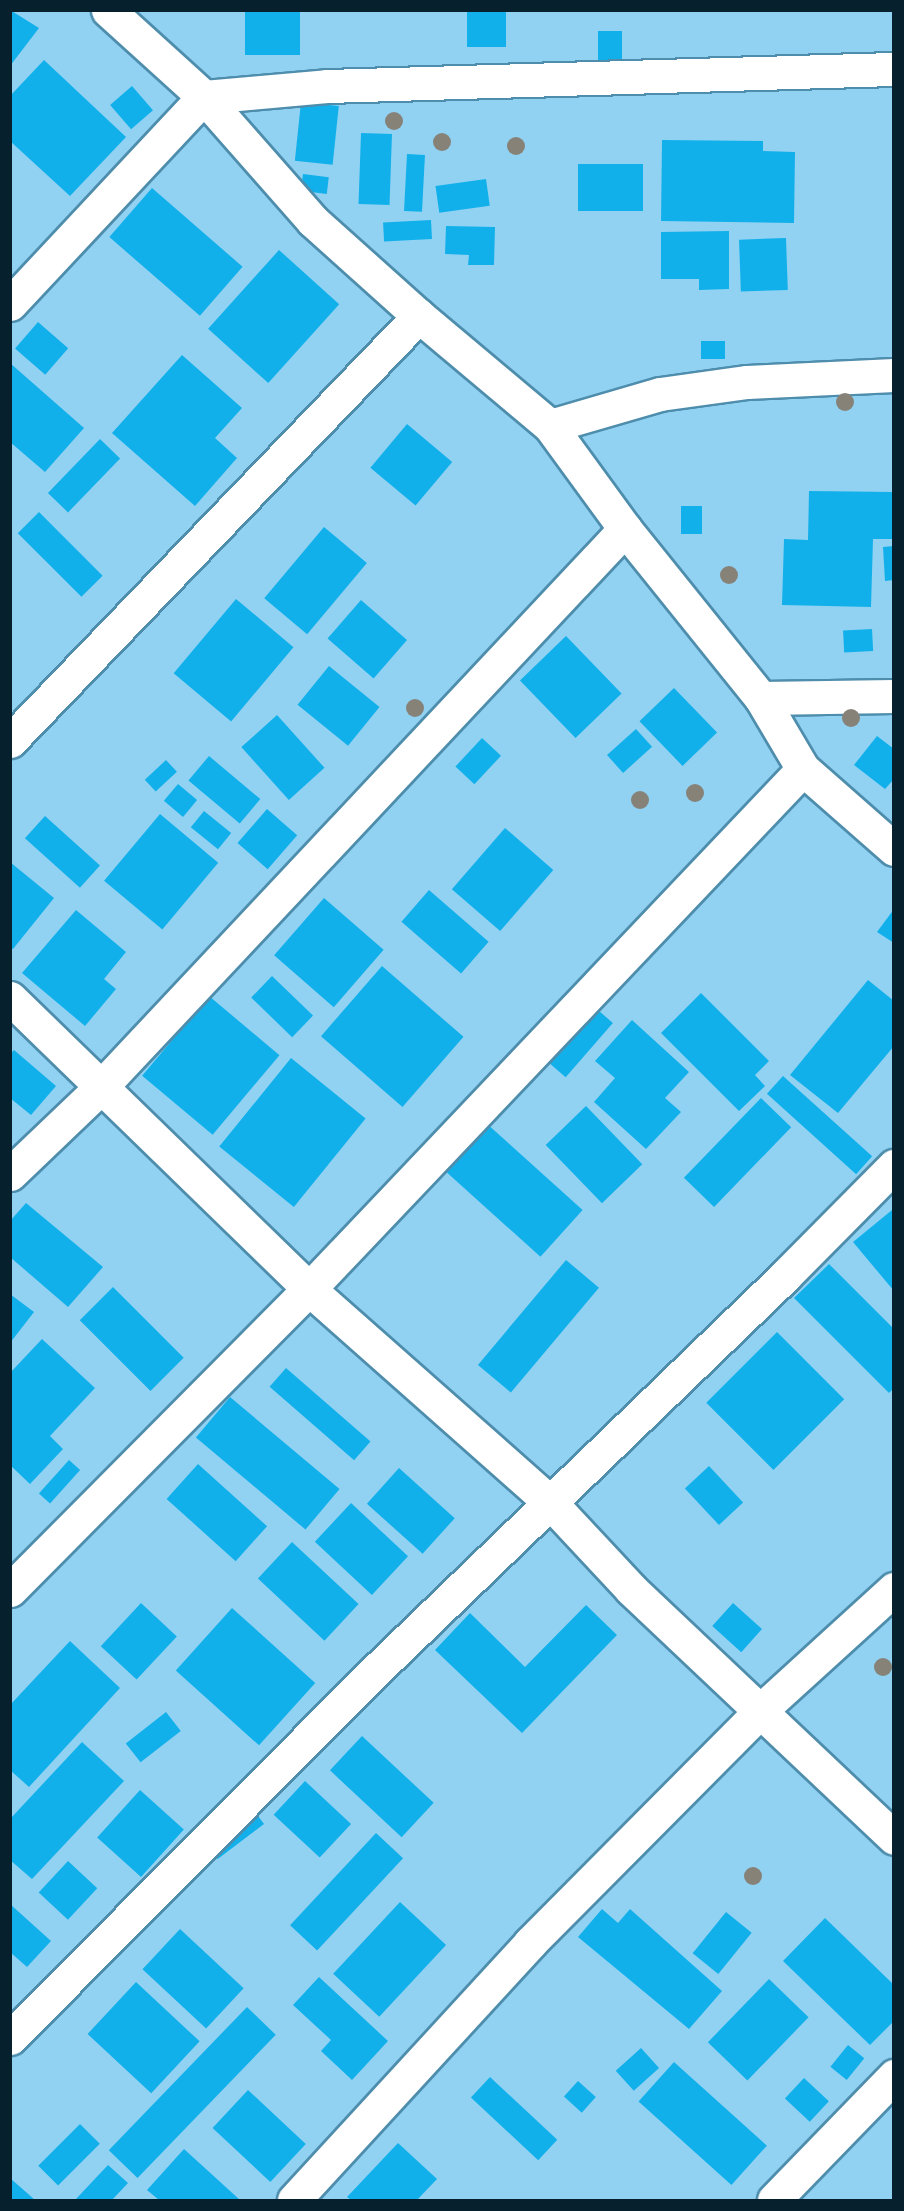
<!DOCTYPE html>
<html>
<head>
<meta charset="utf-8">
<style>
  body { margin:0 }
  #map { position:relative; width:904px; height:2211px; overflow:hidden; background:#91d2f3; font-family:Manrope,sans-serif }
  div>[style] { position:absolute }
  .building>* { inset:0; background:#12b0ea; transform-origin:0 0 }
  .roads { filter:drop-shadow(2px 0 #4e8dac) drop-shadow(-2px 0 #4e8dac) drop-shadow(0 2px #4e8dac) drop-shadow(0 -2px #4e8dac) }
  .minor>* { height:33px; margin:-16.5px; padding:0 16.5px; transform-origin:16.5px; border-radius:16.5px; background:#fff }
  .trees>* { width:18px; height:18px; margin:-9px; border-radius:50%; background:#878278 }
  span { translate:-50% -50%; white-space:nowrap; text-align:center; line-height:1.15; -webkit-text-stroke:6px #ceeeff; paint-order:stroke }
  .frame { position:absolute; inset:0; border:12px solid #06212d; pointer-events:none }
</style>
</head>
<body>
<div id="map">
  <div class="building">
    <i style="clip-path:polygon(10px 10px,39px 28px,10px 66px)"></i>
    <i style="left:245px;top:10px;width:55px;height:45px"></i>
    <i style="left:467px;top:10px;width:39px;height:37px"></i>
    <i style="left:598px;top:31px;width:24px;height:31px"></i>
    <i style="clip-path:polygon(44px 60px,126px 137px,70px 196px,10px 141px,10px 96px)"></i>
    <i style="left:132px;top:86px;width:32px;height:29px;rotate:49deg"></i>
    <i style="left:301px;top:102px;width:38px;height:59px;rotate:6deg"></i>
    <i style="left:361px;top:133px;width:31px;height:71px;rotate:2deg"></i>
    <i style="clip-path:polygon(662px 140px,763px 141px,763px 151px,795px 152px,794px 223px,661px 221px)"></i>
    <i style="left:407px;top:154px;width:18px;height:57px;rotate:3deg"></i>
    <i style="left:578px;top:164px;width:65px;height:47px"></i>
    <i style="left:303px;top:174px;width:26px;height:17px;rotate:7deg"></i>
    <i style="left:486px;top:179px;width:27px;height:51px;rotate:82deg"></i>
    <i style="left:152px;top:188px;width:120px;height:65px;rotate:41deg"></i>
    <i style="left:431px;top:220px;width:19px;height:48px;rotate:87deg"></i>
    <i style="clip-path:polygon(446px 226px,495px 227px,494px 265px,468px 265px,469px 255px,445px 254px)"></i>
    <i style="clip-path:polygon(729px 231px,729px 289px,699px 290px,699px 279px,661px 279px,661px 232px)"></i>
    <i style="left:786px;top:238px;width:52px;height:47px;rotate:88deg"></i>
    <i style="left:279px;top:250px;width:81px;height:106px;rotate:42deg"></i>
    <i style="left:38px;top:322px;width:40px;height:35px;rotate:41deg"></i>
    <i style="left:701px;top:341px;width:24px;height:18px"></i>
    <i style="clip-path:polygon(182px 355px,242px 408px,215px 438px,237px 458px,195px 506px,112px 433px)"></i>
    <i style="clip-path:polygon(10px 363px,84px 428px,45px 472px,10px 442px)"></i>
    <i style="left:407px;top:424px;width:59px;height:57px;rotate:40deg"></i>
    <i style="left:100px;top:439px;width:28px;height:75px;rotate:44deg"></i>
    <i style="clip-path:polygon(809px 491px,894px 492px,894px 539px,873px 539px,871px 607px,782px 605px,784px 539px,808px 540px)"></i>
    <i style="left:681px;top:506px;width:21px;height:28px"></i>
    <i style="left:39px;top:512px;width:90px;height:30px;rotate:45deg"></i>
    <i style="left:324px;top:527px;width:56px;height:93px;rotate:40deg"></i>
    <i style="clip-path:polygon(894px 546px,894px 580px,885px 581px,883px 547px)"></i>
    <i style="left:236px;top:599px;width:75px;height:97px;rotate:40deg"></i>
    <i style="left:361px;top:600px;width:61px;height:51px;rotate:41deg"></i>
    <i style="left:872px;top:629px;width:22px;height:29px;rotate:87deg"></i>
    <i style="left:566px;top:636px;width:80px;height:64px;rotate:46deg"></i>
    <i style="left:329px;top:666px;width:65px;height:50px;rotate:39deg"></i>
    <i style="left:674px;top:688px;width:62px;height:48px;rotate:46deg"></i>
    <i style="left:277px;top:715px;width:71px;height:48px;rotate:48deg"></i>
    <i style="left:636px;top:729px;width:24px;height:39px;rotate:48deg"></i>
    <i style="clip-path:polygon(877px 736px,894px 749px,894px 779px,885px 789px,854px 765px)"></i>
    <i style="left:482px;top:738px;width:26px;height:39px;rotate:43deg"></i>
    <i style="left:209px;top:756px;width:67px;height:32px;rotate:40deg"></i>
    <i style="left:166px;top:760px;width:16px;height:29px;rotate:47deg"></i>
    <i style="left:178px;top:784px;width:25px;height:22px;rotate:40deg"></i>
    <i style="left:267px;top:809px;width:40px;height:45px;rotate:41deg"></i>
    <i style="left:204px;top:811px;width:35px;height:21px;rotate:39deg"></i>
    <i style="left:160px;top:814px;width:76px;height:87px;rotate:40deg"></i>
    <i style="left:45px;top:816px;width:74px;height:30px;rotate:42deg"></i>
    <i style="left:505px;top:828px;width:64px;height:81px;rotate:41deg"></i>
    <i style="clip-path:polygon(10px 862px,54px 898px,13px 949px,10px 947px)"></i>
    <i style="left:429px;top:890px;width:79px;height:42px;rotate:41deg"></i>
    <i style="left:324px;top:898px;width:79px;height:76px;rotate:41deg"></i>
    <i style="clip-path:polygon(894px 909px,894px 943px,877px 932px)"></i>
    <i style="clip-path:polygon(76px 910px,126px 952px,104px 979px,116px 989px,85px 1026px,22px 973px)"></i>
    <i style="left:382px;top:966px;width:108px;height:93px;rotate:41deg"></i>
    <i style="left:272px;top:976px;width:57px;height:30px;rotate:44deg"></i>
    <i style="clip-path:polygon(868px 980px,894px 1001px,894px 1046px,838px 1113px,790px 1075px)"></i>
    <i style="clip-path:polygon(701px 993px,769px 1061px,755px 1075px,765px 1086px,739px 1111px,661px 1033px)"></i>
    <i style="left:209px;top:996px;width:92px;height:104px;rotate:40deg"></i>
    <i style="left:591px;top:1004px;width:29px;height:72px;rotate:41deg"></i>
    <i style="clip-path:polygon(632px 1020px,689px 1072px,665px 1098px,681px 1112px,646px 1149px,594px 1102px,615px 1078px,595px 1061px)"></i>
    <i style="clip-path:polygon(14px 1050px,56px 1086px,31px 1115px,10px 1098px,10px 1054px)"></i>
    <i style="left:291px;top:1058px;width:96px;height:114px;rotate:39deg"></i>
    <i style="left:783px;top:1076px;width:120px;height:24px;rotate:42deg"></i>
    <i style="left:761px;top:1098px;width:42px;height:111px;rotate:44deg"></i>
    <i style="left:586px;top:1106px;width:81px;height:56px;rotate:46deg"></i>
    <i style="left:486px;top:1123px;width:130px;height:63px;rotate:42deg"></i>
    <i style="clip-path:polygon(26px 1203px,103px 1267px,68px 1307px,10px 1257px,10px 1221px)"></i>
    <i style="clip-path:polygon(892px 1210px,894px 1213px,894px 1291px,853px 1242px)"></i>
    <i style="left:566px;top:1260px;width:43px;height:137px;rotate:40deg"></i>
    <i style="clip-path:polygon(829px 1264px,894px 1329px,894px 1388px,889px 1393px,794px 1298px)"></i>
    <i style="left:113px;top:1287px;width:100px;height:47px;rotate:45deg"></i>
    <i style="clip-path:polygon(10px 1294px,34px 1312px,10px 1343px)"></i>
    <i style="left:777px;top:1332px;width:95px;height:100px;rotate:45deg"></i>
    <i style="clip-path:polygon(42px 1339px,95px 1388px,50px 1436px,63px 1449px,30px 1484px,10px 1465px,10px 1373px)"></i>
    <i style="left:286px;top:1368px;width:112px;height:25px;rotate:41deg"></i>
    <i style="left:230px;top:1397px;width:143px;height:53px;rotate:40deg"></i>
    <i style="left:69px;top:1460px;width:15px;height:45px;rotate:42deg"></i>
    <i style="left:198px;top:1464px;width:93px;height:47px;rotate:42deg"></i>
    <i style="left:709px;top:1466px;width:50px;height:33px;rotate:47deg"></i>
    <i style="left:399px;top:1468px;width:75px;height:48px;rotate:42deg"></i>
    <i style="left:351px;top:1503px;width:78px;height:53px;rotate:43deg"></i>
    <i style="left:292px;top:1542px;width:91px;height:50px;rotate:43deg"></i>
    <i style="left:141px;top:1603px;width:49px;height:59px;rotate:43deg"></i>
    <i style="left:733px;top:1603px;width:39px;height:31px;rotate:42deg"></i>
    <i style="clip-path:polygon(586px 1605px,617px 1635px,522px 1733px,435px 1650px,470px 1613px,525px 1667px)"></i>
    <i style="left:232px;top:1608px;width:112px;height:84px;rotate:42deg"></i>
    <i style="clip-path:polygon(70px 1641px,120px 1688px,29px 1787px,10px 1770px,10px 1705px)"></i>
    <i style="left:166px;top:1712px;width:24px;height:51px;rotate:52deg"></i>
    <i style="left:362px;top:1736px;width:98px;height:47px;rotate:43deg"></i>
    <i style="clip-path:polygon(82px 1742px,124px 1781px,32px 1879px,10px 1860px,10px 1819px)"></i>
    <i style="left:305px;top:1781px;width:63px;height:46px;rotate:43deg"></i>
    <i style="left:140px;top:1790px;width:59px;height:64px;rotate:42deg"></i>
    <i style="left:255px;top:1812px;width:15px;height:58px;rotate:53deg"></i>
    <i style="left:376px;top:1833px;width:37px;height:126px;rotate:43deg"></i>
    <i style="left:68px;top:1861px;width:40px;height:43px;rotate:43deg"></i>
    <i style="left:400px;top:1902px;width:63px;height:98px;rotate:43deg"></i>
    <i style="clip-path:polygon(10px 1904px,51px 1941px,27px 1967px,10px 1952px)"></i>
    <i style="clip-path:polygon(602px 1909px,618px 1923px,630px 1909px,722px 1991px,689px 2029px,578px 1937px)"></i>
    <i style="left:726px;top:1912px;width:33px;height:53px;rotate:39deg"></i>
    <i style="clip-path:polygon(825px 1918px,894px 1985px,894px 2021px,870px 2045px,783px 1961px)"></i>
    <i style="left:180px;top:1929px;width:87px;height:55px;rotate:43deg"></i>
    <i style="clip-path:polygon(319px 1977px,388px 2041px,352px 2080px,321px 2051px,331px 2040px,293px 2005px)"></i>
    <i style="left:769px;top:1979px;width:55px;height:88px;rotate:44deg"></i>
    <i style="left:136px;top:1982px;width:87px;height:71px;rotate:43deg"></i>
    <i style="left:247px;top:2007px;width:40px;height:199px;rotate:44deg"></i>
    <i style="left:848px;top:2045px;width:21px;height:28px;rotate:39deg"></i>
    <i style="left:641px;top:2048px;width:27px;height:34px;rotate:48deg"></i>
    <i style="left:674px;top:2062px;width:125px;height:53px;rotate:42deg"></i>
    <i style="left:490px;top:2077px;width:92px;height:28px;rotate:43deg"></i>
    <i style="left:804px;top:2078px;width:34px;height:28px;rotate:43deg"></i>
    <i style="left:578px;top:2081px;width:24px;height:21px;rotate:42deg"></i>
    <i style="left:248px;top:2090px;width:79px;height:52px;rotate:43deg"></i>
    <i style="left:80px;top:2124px;width:28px;height:59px;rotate:45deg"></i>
    <i style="clip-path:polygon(398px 2143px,437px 2179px,417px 2200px,351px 2200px,347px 2197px)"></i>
    <i style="clip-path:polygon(184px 2149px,240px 2200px,159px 2200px,147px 2190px)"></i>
    <i style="clip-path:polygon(108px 2165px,128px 2183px,112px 2200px,75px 2200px)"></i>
    <i style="clip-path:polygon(10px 2178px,35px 2200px,10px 2200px)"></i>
  </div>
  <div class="roads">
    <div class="minor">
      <i style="left:108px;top:10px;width:130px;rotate:42.2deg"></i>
      <i style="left:204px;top:97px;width:165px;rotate:48.7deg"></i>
      <i style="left:313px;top:221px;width:142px;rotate:41.9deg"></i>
      <i style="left:419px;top:316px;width:171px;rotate:40deg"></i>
      <i style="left:550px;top:426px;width:127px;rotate:53.9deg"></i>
      <i style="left:625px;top:529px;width:217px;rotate:51.2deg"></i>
      <i style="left:761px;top:698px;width:82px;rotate:59.4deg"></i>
      <i style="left:803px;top:769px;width:121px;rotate:41.3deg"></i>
      <i style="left:10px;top:304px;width:284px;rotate:-46.9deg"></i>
      <i style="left:204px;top:97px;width:123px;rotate:-5.1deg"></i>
      <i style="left:327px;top:86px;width:567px;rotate:-1.72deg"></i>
      <i style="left:550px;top:426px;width:115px;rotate:-16.2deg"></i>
      <i style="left:660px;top:394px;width:88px;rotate:-7.9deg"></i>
      <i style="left:747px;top:382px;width:147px;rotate:-2.7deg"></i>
      <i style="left:761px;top:698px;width:133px;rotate:-0.9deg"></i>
      <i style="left:10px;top:741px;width:590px;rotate:-46.1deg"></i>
      <i style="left:10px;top:998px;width:417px;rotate:44.2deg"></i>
      <i style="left:309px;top:1289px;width:320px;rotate:41.5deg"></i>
      <i style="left:549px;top:1501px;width:120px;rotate:47deg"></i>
      <i style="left:631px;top:1589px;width:362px;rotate:43.4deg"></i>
      <i style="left:10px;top:1174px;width:124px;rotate:-43.7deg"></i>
      <i style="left:100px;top:1088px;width:767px;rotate:-46.8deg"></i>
      <i style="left:10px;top:1590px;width:424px;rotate:-45.2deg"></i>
      <i style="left:309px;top:1289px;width:717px;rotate:-46.47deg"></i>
      <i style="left:10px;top:2038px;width:512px;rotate:-45.16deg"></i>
      <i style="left:371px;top:1675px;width:575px;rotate:-43.94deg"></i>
      <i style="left:785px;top:1276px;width:155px;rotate:-45.3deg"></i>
      <i style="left:294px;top:2200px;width:349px;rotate:-47.4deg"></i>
      <i style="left:530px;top:1943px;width:328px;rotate:-45.2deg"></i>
      <i style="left:761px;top:1710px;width:180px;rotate:-42.3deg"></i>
      <i style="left:774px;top:2200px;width:173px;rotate:-45.9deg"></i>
    </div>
  </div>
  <div class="trees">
    <i style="left:394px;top:121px"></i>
    <i style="left:442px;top:142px"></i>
    <i style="left:516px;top:146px"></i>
    <i style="left:845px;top:402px"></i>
    <i style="left:729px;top:575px"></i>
    <i style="left:415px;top:708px"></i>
    <i style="left:851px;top:718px"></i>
    <i style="left:695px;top:793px"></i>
    <i style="left:640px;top:800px"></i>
    <i style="left:883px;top:1667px"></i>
    <i style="left:753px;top:1876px"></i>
  </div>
  <div class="frame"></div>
</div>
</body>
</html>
